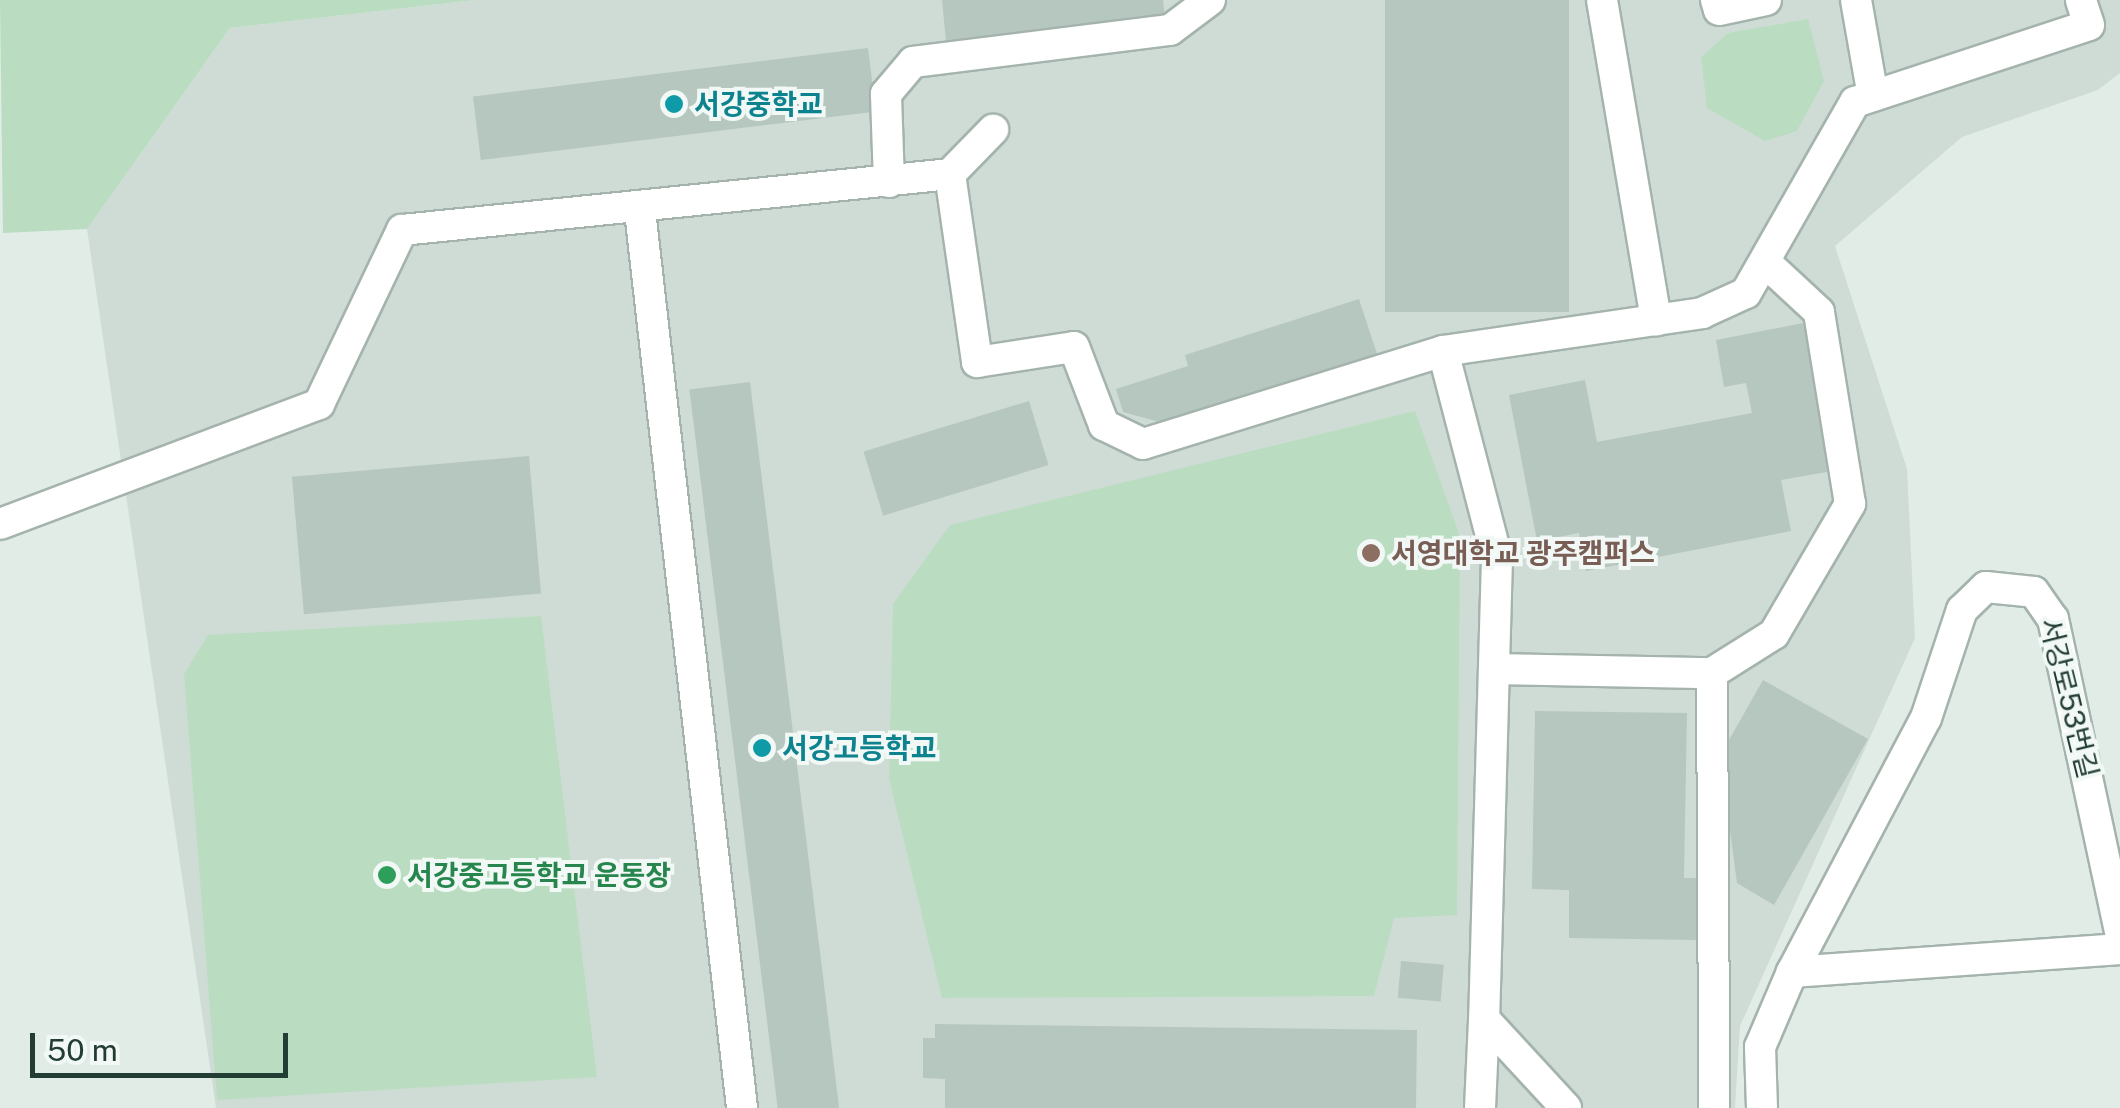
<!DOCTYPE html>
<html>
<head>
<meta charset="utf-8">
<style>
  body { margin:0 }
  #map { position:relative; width:2120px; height:1108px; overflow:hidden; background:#e1ece6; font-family:"Public Sans","Noto Sans KR",sans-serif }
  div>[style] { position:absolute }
  .built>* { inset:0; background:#cfdcd5 }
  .green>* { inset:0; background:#baddc1 }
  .building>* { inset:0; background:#b6c7bf; transform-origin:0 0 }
  .roads { filter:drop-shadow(2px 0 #a4b4ad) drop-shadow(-2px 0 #a4b4ad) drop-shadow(0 2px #a4b4ad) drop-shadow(0 -2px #a4b4ad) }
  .minor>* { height:30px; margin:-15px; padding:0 15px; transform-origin:15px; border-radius:15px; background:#fff }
  .dots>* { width:28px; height:28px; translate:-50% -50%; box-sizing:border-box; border:5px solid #f2f8f5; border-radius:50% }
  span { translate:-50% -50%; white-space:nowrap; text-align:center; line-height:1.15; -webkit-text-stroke:8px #f2f8f5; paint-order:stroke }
  .culture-label { font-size:28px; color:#0d838f; font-weight:700 }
  .left { translate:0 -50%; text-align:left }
  .education-label { font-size:28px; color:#785e54; font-weight:700 }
  .street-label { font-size:28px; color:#213d34 }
  .leisure-label { font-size:28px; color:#27864d; font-weight:700 }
  .scale { position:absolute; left:30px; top:1033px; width:258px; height:45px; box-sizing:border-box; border:5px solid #213d34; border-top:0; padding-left:12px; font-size:30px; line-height:35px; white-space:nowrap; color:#213d34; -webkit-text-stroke:8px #f2f8f5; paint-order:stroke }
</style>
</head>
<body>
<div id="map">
  <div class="built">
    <i style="clip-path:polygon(475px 0,2120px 0,2120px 73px,2098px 90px,1962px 137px,1835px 246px,1907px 469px,1915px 638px,1740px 1026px,1735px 1108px,216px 1108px,87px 229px,230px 28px)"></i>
  </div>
  <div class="green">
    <i style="clip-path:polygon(0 0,475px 0,230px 28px,87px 229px,3px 233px)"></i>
    <i style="clip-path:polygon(1808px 19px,1824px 81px,1797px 131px,1765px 141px,1707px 108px,1701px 57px,1728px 33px)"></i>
    <i style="clip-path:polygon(1415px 411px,1460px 536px,1457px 915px,1394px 918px,1374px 996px,942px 998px,889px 779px,893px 604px,950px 525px)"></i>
    <i style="clip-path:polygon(541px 616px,597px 1077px,217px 1100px,184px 674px,208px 635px)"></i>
  </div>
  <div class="building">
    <i style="clip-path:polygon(942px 0,1163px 0,1165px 18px,946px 41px)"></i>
    <i style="left:1385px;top:0;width:184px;height:312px"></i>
    <i style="left:868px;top:48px;width:64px;height:398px;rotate:83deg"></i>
    <i style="clip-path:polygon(1359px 299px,1379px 360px,1174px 426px,1123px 412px,1116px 389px,1188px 366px,1185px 355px)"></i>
    <i style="clip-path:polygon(1803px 323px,1832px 471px,1781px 480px,1791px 531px,1586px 571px,1579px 533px,1537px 541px,1509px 395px,1585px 380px,1597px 442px,1752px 413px,1746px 383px,1724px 387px,1716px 340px)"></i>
    <i style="left:750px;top:382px;width:731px;height:61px;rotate:83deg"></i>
    <i style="left:1029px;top:401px;width:67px;height:173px;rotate:73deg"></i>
    <i style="left:529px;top:456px;width:138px;height:238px;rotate:85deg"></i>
    <i style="clip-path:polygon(1763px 680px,1868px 739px,1774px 905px,1737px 883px,1720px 756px)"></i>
    <i style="clip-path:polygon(1535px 711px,1687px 713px,1684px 878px,1698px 878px,1698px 940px,1569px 938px,1569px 890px,1532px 889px)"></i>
    <i style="left:1401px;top:961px;width:43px;height:37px;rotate:5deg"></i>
    <i style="clip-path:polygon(935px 1024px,1417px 1030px,1416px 1108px,945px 1108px,945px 1079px,923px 1078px,923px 1038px,935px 1038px)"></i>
  </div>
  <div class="roads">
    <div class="minor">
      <i style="left:1602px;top:0;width:325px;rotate:80.4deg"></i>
      <i style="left:1716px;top:0;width:10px;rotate:73deg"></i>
      <i style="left:1719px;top:10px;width:48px;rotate:-12deg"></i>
      <i style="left:1856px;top:0;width:97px;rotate:80deg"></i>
      <i style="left:950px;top:174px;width:190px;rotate:81.8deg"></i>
      <i style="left:977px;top:362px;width:98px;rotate:-8.8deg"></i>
      <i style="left:1074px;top:347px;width:84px;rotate:69deg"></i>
      <i style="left:1104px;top:425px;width:43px;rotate:26deg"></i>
      <i style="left:1143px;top:444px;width:314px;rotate:-17.2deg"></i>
      <i style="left:1443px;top:351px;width:262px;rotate:-8.3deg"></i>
      <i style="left:1702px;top:313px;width:48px;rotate:-24.4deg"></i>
      <i style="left:1746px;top:293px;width:220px;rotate:-60.3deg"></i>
      <i style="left:1855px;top:102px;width:246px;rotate:-18.2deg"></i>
      <i style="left:2089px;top:25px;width:26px;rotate:-108deg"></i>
      <i style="left:889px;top:182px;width:88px;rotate:-92deg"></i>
      <i style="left:886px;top:94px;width:42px;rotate:-49.8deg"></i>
      <i style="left:913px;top:62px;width:259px;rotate:-7.1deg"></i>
      <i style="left:1170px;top:30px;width:50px;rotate:-36.9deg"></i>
      <i style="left:640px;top:211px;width:903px;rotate:83.51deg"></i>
      <i style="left:1443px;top:351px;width:214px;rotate:75.4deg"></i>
      <i style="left:1497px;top:558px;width:461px;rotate:91.6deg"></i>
      <i style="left:1484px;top:1019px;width:121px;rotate:47.3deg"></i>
      <i style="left:0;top:524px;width:341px;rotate:-20.6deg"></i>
      <i style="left:319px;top:404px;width:193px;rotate:-64.5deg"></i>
      <i style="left:402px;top:230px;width:551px;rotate:-5.83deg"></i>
      <i style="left:950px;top:174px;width:62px;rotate:-45.7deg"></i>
      <i style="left:1494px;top:669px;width:218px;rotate:1.1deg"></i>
      <i style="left:1712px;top:673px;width:73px;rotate:-32.2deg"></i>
      <i style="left:1774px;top:634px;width:151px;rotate:-59.7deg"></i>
      <i style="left:1850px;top:504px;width:194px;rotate:-99.2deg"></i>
      <i style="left:1819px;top:312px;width:72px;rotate:-137.2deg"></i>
      <i style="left:1712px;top:673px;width:435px;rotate:89.7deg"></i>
      <i style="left:1792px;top:972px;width:329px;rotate:-4deg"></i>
      <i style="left:1480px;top:1108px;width:89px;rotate:-87.4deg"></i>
      <i style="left:1762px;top:1108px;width:61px;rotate:-91.9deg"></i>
      <i style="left:1760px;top:1047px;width:82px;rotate:-66.9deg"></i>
      <i style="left:1792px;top:972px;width:287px;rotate:-62.2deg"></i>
      <i style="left:1926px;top:718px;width:114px;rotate:-71.6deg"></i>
      <i style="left:1962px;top:610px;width:33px;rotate:-44deg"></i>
      <i style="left:1986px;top:587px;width:48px;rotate:5.9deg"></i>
      <i style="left:2034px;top:592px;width:33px;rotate:55deg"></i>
      <i style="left:2053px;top:619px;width:319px;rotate:77.9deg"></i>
    </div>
  </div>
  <div class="dots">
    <i style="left:674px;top:104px;background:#0f9aa8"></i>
    <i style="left:1371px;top:553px;background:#8d6e63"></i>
    <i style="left:762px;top:748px;background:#0f9aa8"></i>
    <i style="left:387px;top:875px;background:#2e9e5b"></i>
  </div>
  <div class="culture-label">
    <span class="left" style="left:694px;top:104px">서강중학교</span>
    <span class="left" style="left:782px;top:748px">서강고등학교</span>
  </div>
  <div class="education-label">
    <span class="left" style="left:1391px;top:553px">서영대학교 광주캠퍼스</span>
  </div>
  <div class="street-label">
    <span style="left:2069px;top:698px;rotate:76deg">서강로53번길</span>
  </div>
  <div class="leisure-label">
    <span class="left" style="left:407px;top:875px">서강중고등학교 운동장</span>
  </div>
  <div class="scale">50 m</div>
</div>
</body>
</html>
